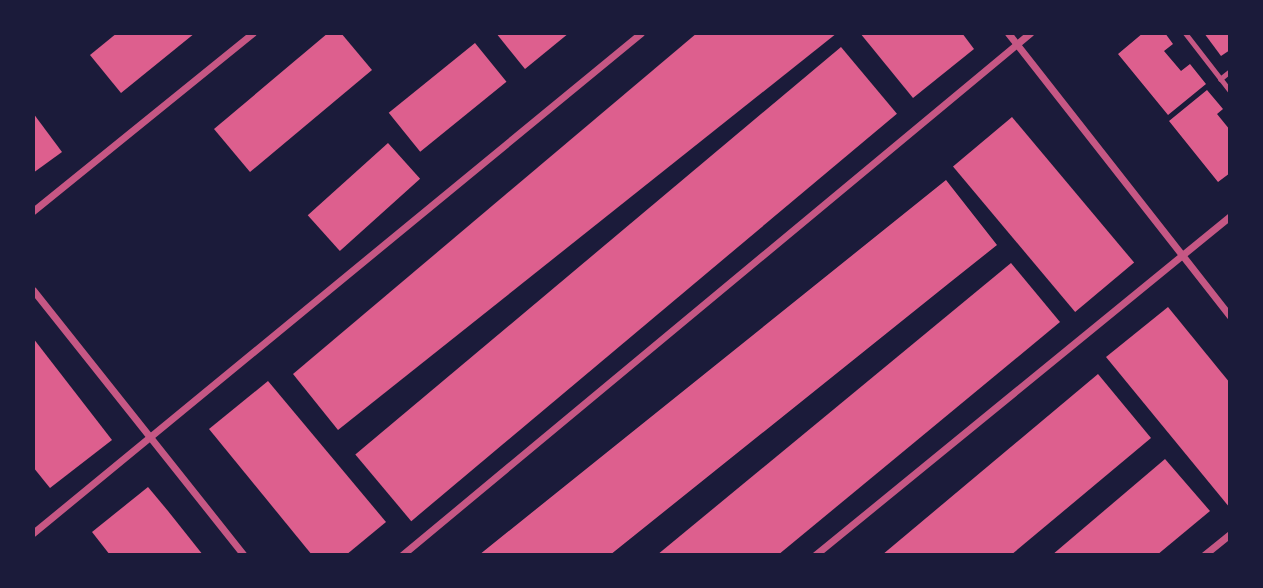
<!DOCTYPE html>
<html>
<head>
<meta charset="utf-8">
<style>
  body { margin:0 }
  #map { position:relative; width:1263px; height:588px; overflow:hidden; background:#1b1b3a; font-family:Helvetica,sans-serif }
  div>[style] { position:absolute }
  .building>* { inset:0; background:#dd5f8e; transform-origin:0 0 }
  .service>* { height:5px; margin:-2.5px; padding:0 2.5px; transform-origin:2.5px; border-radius:2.5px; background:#c65784 }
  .minor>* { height:7px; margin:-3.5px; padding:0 3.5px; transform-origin:3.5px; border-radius:3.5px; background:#c65784 }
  span { translate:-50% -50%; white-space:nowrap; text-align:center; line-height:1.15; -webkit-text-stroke:6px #1b1b3a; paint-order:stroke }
  .frame { position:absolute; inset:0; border:35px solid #1b1b3a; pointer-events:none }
</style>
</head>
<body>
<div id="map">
  <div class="building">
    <i style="clip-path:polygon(117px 33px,195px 33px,121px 93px,90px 55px)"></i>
    <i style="clip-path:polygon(328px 33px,341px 33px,372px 70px,250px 172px,214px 129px)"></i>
    <i style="clip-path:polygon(496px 33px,569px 33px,525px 69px)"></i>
    <i style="clip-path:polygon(697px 33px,837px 33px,338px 430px,293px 374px)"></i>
    <i style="clip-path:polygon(860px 33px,962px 33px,974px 49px,913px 98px)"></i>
    <i style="clip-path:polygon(1143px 33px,1165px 33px,1173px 44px,1164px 51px,1181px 71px,1190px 64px,1206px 84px,1168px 115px,1118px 54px)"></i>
    <i style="clip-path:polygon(1204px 33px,1230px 33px,1230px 50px,1221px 56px)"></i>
    <i style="left:475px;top:43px;width:50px;height:111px;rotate:51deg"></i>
    <i style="left:841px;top:47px;width:87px;height:634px;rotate:50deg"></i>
    <i style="clip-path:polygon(1207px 90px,1223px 109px,1217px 114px,1230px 130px,1230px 173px,1218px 182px,1169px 121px)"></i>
    <i style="clip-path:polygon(33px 113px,62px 152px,33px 173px)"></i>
    <i style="left:1012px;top:117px;width:190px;height:77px;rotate:50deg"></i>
    <i style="left:388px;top:143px;width:48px;height:108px;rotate:48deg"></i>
    <i style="clip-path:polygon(946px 180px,997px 245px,948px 284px,610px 555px,479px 555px)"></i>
    <i style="clip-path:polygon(1011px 263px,1060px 322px,881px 470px,778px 555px,657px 555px)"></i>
    <i style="clip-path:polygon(1168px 307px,1230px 383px,1230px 508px,1106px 357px)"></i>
    <i style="clip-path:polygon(33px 338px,112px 440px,50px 488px,33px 467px)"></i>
    <i style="clip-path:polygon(1098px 374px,1151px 438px,1011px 555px,882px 555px)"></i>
    <i style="clip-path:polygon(268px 381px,386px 522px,346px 555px,312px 555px,209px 429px)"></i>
    <i style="clip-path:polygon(1165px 459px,1210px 511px,1157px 555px,1052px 555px)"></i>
    <i style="clip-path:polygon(148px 487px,168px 511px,203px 555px,110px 555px,92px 532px)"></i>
  </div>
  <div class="service">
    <i style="left:1185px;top:33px;width:73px;rotate:52.2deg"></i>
    <i style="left:1220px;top:79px;width:13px;rotate:-39deg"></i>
  </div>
  <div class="minor">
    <i style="left:1008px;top:33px;width:360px;rotate:51.9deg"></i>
    <i style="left:33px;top:211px;width:283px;rotate:-39deg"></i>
    <i style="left:33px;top:290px;width:339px;rotate:51.5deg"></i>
    <i style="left:33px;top:533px;width:787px;rotate:-39.43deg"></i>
    <i style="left:402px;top:555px;width:817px;rotate:-39.73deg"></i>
    <i style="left:815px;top:555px;width:536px;rotate:-39.24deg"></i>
    <i style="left:1204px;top:555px;width:33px;rotate:-39deg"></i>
  </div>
  <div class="frame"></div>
</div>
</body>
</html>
